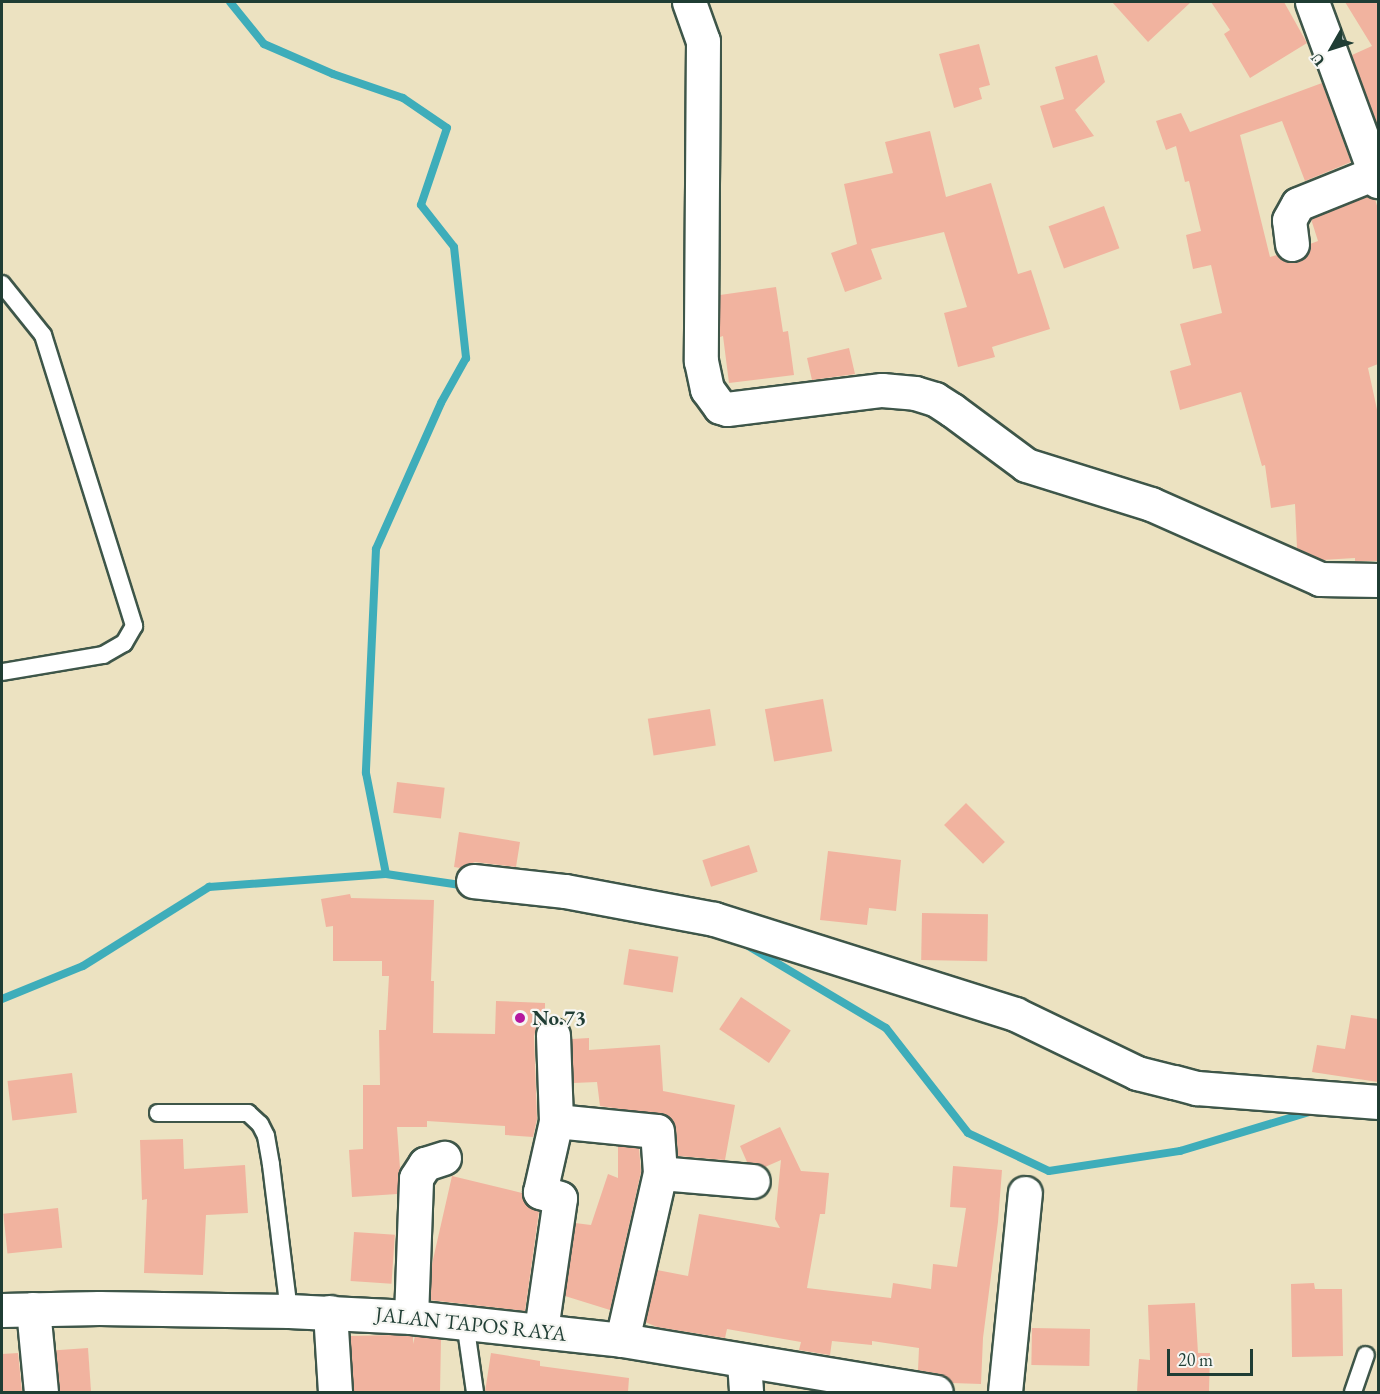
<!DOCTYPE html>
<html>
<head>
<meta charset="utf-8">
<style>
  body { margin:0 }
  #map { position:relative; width:1380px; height:1394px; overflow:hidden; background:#ece2c1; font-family:"EB Garamond",serif }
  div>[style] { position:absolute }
  .stream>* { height:8px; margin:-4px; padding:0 4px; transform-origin:4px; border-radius:4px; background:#3eadba }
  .building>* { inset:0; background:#f1b39f; transform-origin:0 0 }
  .roads { filter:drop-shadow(2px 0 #3e5649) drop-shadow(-2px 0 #3e5649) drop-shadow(0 2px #3e5649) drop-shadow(0 -2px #3e5649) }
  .lane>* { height:16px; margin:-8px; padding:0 8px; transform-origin:8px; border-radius:8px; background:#fff }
  .street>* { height:33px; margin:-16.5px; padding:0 16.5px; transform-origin:16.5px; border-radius:16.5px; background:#fff }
  .secondary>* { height:33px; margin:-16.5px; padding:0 16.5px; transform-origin:16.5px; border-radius:16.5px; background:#fff }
  .dots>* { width:16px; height:16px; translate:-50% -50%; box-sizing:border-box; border:3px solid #f6f6f2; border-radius:50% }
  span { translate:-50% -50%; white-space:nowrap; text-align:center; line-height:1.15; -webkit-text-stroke:4.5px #f6f6f2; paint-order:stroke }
  .poi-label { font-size:21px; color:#1f3d34; font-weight:700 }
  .left { translate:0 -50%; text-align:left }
  .street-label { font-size:21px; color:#1f3d34 }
  .frame { position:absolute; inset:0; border:3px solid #1f3d34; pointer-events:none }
  .north { position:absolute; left:1302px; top:18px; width:60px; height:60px; -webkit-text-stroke:4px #f6f6f2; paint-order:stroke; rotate:231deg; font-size:16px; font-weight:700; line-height:24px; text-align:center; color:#1f3d34 }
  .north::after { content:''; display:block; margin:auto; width:21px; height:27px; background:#1f3d34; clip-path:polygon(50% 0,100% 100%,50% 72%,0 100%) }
  .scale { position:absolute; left:1167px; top:1349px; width:86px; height:27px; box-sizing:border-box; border:3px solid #1f3d34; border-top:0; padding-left:8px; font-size:18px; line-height:21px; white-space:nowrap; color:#1f3d34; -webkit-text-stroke:4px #f6f6f2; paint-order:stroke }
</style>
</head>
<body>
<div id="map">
  <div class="stream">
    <i style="left:230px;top:2px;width:54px;rotate:51deg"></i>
    <i style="left:264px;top:44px;width:75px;rotate:23.5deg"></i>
    <i style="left:333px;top:74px;width:74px;rotate:18.9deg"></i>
    <i style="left:403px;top:98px;width:53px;rotate:34.3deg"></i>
    <i style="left:447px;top:128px;width:81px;rotate:108.7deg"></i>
    <i style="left:421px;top:205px;width:53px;rotate:51.8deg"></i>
    <i style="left:454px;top:247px;width:112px;rotate:83.8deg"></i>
    <i style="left:466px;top:358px;width:51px;rotate:119.1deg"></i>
    <i style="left:441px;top:403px;width:160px;rotate:114deg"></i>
    <i style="left:376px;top:549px;width:224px;rotate:92.6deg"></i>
    <i style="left:366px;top:773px;width:103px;rotate:78.8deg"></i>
    <i style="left:745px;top:944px;width:164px;rotate:30.8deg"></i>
    <i style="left:886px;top:1028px;width:133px;rotate:52deg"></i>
    <i style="left:968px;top:1133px;width:89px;rotate:25.1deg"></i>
    <i style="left:1049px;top:1171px;width:133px;rotate:-8.7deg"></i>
    <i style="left:1180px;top:1151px;width:142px;rotate:-16.8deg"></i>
    <i style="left:2px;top:999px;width:87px;rotate:-22.2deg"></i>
    <i style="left:83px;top:966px;width:149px;rotate:-32.1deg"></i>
    <i style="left:209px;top:887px;width:177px;rotate:-4.2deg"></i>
    <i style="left:386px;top:874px;width:82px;rotate:8.4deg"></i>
  </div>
  <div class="building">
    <i style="clip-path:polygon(1112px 2px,1191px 2px,1148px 42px)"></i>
    <i style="clip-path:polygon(1211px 2px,1284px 2px,1307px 43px,1250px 78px,1224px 34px,1230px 30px)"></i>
    <i style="clip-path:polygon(1345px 2px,1378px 2px,1378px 128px,1352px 55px,1372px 46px)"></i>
    <i style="clip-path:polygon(979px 44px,990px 85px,979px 88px,982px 99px,954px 108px,939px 54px)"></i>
    <i style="clip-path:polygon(1097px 55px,1105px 82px,1075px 110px,1094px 136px,1053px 148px,1040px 106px,1064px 99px,1055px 67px)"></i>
    <i style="clip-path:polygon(1322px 83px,1351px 162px,1305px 181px,1282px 121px,1240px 135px,1270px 257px,1277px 255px,1284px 261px,1294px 263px,1304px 259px,1310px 244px,1318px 241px,1311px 219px,1368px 196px,1375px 199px,1378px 209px,1378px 364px,1368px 368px,1378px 414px,1378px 561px,1355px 561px,1355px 558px,1322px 560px,1297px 548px,1295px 504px,1271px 508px,1265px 465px,1262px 466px,1241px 392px,1180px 410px,1170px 371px,1191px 365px,1180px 324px,1222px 313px,1211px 265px,1193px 269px,1186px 235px,1201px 231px,1189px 181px,1185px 182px,1176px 146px,1166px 150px,1156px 121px,1181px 113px,1190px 132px)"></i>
    <i style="clip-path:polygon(930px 131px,946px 197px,991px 183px,1018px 274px,1031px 270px,1050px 329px,992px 347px,995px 357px,958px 367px,944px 313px,967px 307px,944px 232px,871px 249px,882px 279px,845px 292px,831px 253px,857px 244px,844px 184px,893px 173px,885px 142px)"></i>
    <i style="left:1104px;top:206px;width:45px;height:59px;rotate:70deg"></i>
    <i style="clip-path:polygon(776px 287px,783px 332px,788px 331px,794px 375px,729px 383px,723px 336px,720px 337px,720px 295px)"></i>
    <i style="clip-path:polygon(849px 348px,855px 374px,812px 380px,807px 358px)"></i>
    <i style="left:823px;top:699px;width:53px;height:59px;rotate:80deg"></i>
    <i style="left:710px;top:709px;width:37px;height:63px;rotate:81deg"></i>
    <i style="left:397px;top:782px;width:48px;height:31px;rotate:7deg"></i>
    <i style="left:966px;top:803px;width:55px;height:31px;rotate:45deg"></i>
    <i style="clip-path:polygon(459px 832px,520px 842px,516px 867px,475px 862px,460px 868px,454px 867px)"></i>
    <i style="left:749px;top:845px;width:28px;height:49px;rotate:72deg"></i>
    <i style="clip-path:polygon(828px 851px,901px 860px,896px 911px,869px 908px,867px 925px,820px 920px)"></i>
    <i style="clip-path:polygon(350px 894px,351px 898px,434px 900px,431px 981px,434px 981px,433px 1033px,495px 1034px,496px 1001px,545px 1003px,545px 1019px,537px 1026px,534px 1036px,537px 1119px,533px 1137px,505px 1135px,505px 1126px,427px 1121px,427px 1127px,397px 1127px,400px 1168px,397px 1194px,352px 1197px,349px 1150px,363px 1149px,363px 1085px,380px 1085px,379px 1030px,386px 1030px,389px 976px,382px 976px,382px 961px,333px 961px,333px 926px,326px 927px,321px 899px)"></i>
    <i style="left:922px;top:913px;width:66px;height:47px;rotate:1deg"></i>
    <i style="left:629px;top:949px;width:50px;height:36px;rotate:9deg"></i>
    <i style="left:741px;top:997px;width:60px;height:39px;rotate:34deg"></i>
    <i style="clip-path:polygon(1351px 1015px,1378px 1019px,1378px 1082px,1312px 1072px,1317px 1045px,1345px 1049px)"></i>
    <i style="clip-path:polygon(589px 1038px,589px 1050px,660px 1045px,663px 1091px,735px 1105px,725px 1160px,678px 1156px,676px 1129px,667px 1116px,600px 1106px,597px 1082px,573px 1083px,572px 1039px)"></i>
    <i style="left:72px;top:1073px;width:40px;height:65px;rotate:83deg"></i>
    <i style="clip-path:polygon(780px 1127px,801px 1171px,829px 1173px,825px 1214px,820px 1214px,807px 1288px,891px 1298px,893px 1283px,931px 1289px,933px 1264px,957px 1267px,966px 1208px,950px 1207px,953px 1166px,1002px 1170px,998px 1222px,983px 1338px,981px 1384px,952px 1383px,940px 1374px,918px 1370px,919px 1348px,872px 1341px,872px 1345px,832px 1341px,830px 1355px,799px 1350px,801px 1342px,727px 1329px,725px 1338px,657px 1327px,645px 1322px,657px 1270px,688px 1276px,699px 1214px,780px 1228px,775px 1219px,781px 1160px,765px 1167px,747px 1162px,740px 1146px)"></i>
    <i style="clip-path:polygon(183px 1139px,184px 1169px,245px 1165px,248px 1213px,206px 1215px,203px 1275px,144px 1273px,147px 1199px,142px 1200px,140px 1140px)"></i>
    <i style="clip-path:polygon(618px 1146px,639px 1148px,641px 1172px,610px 1310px,565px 1296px,575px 1223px,591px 1225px,608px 1174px,618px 1178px)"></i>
    <i style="clip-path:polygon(452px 1176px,522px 1193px,526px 1205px,539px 1211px,525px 1311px,430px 1300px,432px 1264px)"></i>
    <i style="left:58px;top:1208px;width:40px;height:55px;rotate:84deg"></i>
    <i style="left:354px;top:1232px;width:41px;height:49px;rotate:4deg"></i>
    <i style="clip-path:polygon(1314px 1283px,1315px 1289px,1342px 1289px,1343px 1356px,1292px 1357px,1291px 1284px)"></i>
    <i style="clip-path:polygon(1195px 1303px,1198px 1353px,1210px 1353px,1209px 1392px,1137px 1392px,1139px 1359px,1150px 1360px,1148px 1305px)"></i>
    <i style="left:1032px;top:1328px;width:58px;height:37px;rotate:1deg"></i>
    <i style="clip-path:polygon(395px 1335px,413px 1336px,413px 1344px,415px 1336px,441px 1339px,440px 1392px,353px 1392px,350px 1336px)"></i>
    <i style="left:88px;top:1348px;width:44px;height:32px;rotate:86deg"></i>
    <i style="clip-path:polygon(18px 1353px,22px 1392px,2px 1392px,2px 1354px)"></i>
    <i style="clip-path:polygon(491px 1353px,540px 1361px,540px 1366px,629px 1378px,628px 1392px,485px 1392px)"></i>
  </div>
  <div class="roads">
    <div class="lane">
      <i style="left:2px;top:284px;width:65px;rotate:51.2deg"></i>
      <i style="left:43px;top:335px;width:305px;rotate:72.6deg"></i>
      <i style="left:134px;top:626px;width:20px;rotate:120deg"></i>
      <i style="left:124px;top:643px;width:24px;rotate:150deg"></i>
      <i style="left:103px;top:655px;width:102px;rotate:170.4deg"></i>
      <i style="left:158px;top:1113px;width:90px"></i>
      <i style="left:248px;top:1113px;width:16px;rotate:43deg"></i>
      <i style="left:260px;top:1124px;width:13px;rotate:63deg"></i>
      <i style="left:266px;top:1136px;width:29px;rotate:80deg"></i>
      <i style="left:271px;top:1165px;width:147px;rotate:83deg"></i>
      <i style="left:465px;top:1322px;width:71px;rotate:81.9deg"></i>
      <i style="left:1353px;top:1392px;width:39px;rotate:-71deg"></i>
    </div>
    <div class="street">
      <i style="left:689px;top:2px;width:41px;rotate:70.3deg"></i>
      <i style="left:703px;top:41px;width:320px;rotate:90.4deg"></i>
      <i style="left:701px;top:361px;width:29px;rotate:78deg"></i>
      <i style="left:707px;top:389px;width:22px;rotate:54deg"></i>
      <i style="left:720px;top:407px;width:7px;rotate:16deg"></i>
      <i style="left:727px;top:409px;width:156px;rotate:-7deg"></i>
      <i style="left:882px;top:390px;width:33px;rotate:5deg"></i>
      <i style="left:915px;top:393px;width:21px;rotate:17deg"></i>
      <i style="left:935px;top:399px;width:20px;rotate:33deg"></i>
      <i style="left:952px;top:410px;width:92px;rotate:36.6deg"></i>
      <i style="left:1026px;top:465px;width:131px;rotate:17.3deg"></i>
      <i style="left:1151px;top:504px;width:185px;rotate:23.9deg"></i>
      <i style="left:1320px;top:579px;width:58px;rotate:1deg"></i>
      <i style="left:1312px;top:2px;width:191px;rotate:69.8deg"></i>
      <i style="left:1292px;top:244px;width:24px;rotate:-97deg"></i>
      <i style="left:1289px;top:220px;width:18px;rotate:-61deg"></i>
      <i style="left:1298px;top:204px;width:83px;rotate:-21.9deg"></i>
      <i style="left:473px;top:881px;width:93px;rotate:6.2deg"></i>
      <i style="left:565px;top:891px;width:152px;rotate:10.6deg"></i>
      <i style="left:714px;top:919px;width:316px;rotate:17.5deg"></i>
      <i style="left:1015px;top:1014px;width:136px;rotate:25.8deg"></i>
      <i style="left:1137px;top:1073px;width:38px;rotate:14deg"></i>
      <i style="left:1174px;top:1082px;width:24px;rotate:15deg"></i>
      <i style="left:1197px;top:1088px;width:182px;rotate:4.4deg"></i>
      <i style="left:556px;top:1121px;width:101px;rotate:5.7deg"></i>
      <i style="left:657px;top:1131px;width:42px;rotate:85.9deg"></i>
      <i style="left:33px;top:1309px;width:83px;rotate:84.5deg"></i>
      <i style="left:330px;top:1312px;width:80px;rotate:86.4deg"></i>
      <i style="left:411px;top:1317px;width:139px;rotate:-87.9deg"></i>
      <i style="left:416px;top:1178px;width:17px;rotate:-57deg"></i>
      <i style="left:425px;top:1164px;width:20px;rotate:-18deg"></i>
      <i style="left:541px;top:1330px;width:133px;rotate:-81.8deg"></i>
      <i style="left:560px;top:1198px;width:21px;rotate:-163deg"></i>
      <i style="left:540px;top:1192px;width:73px;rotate:-77.3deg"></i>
      <i style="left:556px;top:1121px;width:86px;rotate:-92deg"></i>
      <i style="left:622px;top:1340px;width:171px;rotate:-77.2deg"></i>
      <i style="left:660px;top:1173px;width:93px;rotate:4.9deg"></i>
      <i style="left:744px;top:1362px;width:30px;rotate:86deg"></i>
      <i style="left:1005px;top:1392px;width:200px;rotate:-84.3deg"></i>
    </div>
    <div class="secondary">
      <i style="left:2px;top:1310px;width:97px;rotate:-1.2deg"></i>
      <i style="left:99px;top:1308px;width:190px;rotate:0.9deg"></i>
      <i style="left:289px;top:1311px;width:122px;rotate:2.8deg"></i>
      <i style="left:411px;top:1317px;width:212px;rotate:6.2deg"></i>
      <i style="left:622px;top:1340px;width:318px;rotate:9.4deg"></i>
    </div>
  </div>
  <div class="dots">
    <i style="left:520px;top:1018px;background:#b5179e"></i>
  </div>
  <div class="poi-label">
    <span class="left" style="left:532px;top:1018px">No.73</span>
  </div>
  <div class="street-label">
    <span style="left:471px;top:1324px;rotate:6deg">JALAN TAPOS RAYA</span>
  </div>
  <div class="frame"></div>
  <div class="north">U</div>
  <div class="scale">20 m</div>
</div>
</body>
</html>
